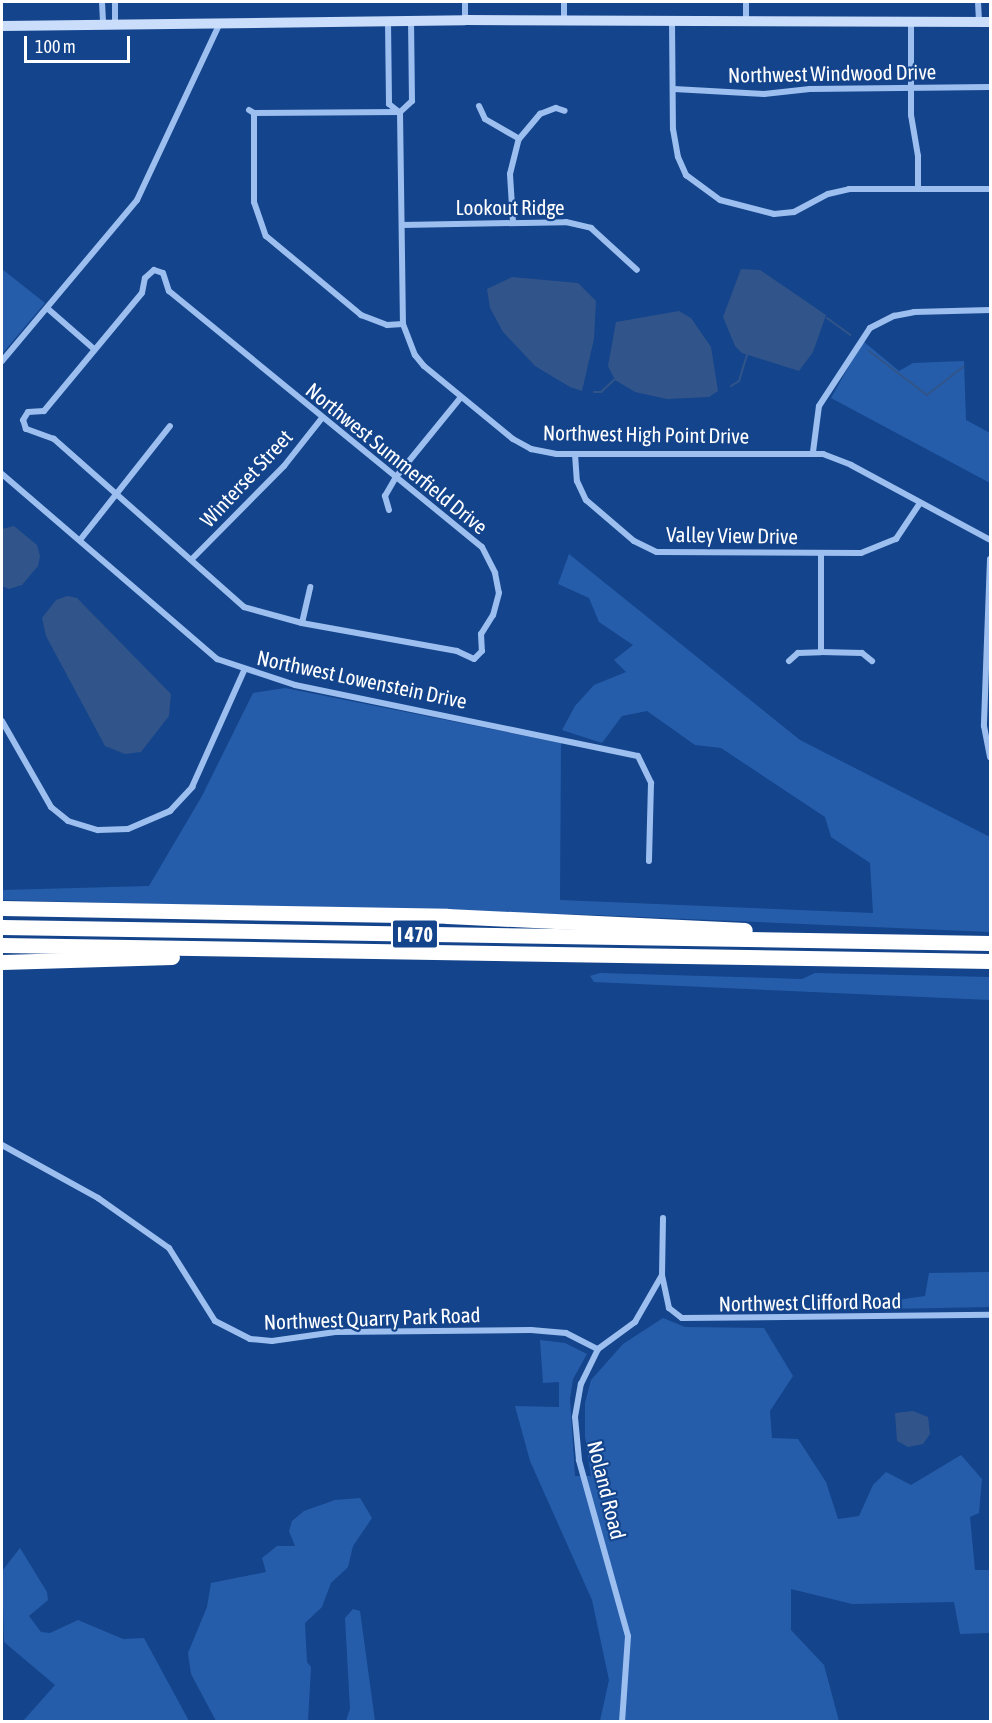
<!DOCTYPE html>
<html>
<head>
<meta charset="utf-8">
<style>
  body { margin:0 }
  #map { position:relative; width:992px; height:1723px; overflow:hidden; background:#14448b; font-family:"Asap Condensed",sans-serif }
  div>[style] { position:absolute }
  .green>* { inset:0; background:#265daa }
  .water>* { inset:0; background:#31558a }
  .stream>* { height:2px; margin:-1px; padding:0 1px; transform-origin:1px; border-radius:1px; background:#31558a }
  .minor>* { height:6px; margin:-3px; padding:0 3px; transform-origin:3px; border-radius:3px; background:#9cbff0 }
  .secondary>* { height:10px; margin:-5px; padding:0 5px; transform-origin:5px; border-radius:5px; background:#caddfb }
  .motorway>* { height:15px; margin:-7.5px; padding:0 7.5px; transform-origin:7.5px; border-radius:7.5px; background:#fff }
  span { translate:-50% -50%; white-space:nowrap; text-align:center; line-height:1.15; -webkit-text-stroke:4.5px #14448b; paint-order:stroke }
  .shield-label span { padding:2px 4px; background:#14448b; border:2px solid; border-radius:4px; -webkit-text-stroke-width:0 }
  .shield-label { font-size:20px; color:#fff; font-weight:700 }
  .street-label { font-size:21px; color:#fff }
  .frame { position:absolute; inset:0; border:3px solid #fff; pointer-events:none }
  .scale { position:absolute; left:24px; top:36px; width:106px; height:27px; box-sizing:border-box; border:3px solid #fff; border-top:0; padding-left:8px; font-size:18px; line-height:21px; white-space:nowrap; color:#fff; -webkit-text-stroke:4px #14448b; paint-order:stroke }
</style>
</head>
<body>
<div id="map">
  <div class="green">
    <i style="clip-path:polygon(2px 269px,45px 303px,2px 354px)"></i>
    <i style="clip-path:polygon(863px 341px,899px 371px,913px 363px,964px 361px,966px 420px,990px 433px,990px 483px,831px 398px)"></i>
    <i style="clip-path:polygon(569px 554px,800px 740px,990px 837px,990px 932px,592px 915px,2px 900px,2px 890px,149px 886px,202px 796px,253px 693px,285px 688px,561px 743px,560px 900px,873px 913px,870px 863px,831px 837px,825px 817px,721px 748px,695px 745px,647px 711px,622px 716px,602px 743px,562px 730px,575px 706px,594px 685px,626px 672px,614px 660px,633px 645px,599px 622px,589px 598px,558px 584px)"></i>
    <i style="clip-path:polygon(600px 973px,802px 979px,815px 973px,990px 977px,990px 1000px,594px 982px,590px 976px)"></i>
    <i style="clip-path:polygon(990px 1272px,990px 1307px,834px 1310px,834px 1300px,891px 1301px,925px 1296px,929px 1273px)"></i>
    <i style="clip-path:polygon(663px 1318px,685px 1327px,764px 1328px,793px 1376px,770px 1411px,772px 1438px,798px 1439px,826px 1482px,838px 1519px,859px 1516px,873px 1485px,886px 1472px,911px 1485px,961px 1455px,982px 1479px,979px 1513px,970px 1517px,975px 1570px,990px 1570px,990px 1633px,960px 1634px,954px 1602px,852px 1604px,791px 1589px,791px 1630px,824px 1665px,839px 1721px,600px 1721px,609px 1680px,592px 1600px,530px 1461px,515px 1406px,559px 1407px,559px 1382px,543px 1383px,540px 1340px,565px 1343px,587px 1354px,573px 1379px,570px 1399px,575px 1476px,591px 1476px,585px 1436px,585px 1403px,591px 1380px,623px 1344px)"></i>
    <i style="clip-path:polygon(360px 1498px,372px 1518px,353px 1546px,348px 1567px,331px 1583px,322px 1607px,305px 1623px,307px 1662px,311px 1667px,308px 1721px,216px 1721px,191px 1674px,188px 1653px,207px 1607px,211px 1583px,266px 1572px,262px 1558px,277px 1546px,295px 1546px,289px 1531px,292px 1521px,304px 1511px,335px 1500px)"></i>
    <i style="clip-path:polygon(20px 1548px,47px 1592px,48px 1600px,29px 1616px,41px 1632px,50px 1633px,78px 1620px,123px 1639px,144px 1638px,189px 1721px,23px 1721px,55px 1685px,4px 1642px,2px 1571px)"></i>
    <i style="clip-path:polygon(353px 1609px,360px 1611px,375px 1721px,346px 1721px,350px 1709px,345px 1618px)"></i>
  </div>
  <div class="water">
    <i style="clip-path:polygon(741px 269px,760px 270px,826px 315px,813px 352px,799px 371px,742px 353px,735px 346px,723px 317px)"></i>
    <i style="clip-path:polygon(512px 277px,578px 283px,596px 301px,594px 339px,582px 391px,570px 387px,535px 366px,503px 332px,490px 308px,487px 289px)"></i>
    <i style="clip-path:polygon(679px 311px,691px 318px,711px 347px,718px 391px,709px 397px,667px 399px,635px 392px,615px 380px,608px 366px,616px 322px)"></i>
    <i style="clip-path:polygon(14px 526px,37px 545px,40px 556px,38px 566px,22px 585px,9px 589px,2px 586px,2px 529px)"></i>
    <i style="clip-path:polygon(67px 596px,77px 598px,171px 694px,169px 716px,141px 752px,125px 754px,105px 746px,46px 636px,42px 618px,56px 600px)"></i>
    <i style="clip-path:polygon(913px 1411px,928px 1417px,930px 1434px,923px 1444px,908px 1447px,897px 1441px,895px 1413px)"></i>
  </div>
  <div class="stream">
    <i style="left:827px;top:318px;width:29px;rotate:36deg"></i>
    <i style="left:869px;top:351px;width:73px;rotate:37.2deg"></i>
    <i style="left:927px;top:395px;width:46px;rotate:-37.9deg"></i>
    <i style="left:731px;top:386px;width:9px;rotate:-32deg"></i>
    <i style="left:739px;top:381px;width:28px;rotate:-73deg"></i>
    <i style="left:594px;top:392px;width:7px"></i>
    <i style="left:601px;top:392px;width:18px;rotate:-43deg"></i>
  </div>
  <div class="minor">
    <i style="left:102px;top:2px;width:22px;rotate:87deg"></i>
    <i style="left:115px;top:2px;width:22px;rotate:90deg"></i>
    <i style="left:564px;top:2px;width:19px;rotate:90deg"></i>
    <i style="left:746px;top:2px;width:18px;rotate:90deg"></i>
    <i style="left:978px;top:2px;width:20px;rotate:87deg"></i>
    <i style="left:411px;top:20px;width:81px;rotate:89.3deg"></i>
    <i style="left:412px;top:101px;width:16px;rotate:137deg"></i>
    <i style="left:400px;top:112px;width:212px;rotate:89.2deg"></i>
    <i style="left:403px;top:324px;width:33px;rotate:69deg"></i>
    <i style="left:415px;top:355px;width:14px;rotate:51deg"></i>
    <i style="left:424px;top:366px;width:115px;rotate:39.4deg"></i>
    <i style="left:513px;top:439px;width:21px;rotate:29deg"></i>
    <i style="left:531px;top:449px;width:26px;rotate:11deg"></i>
    <i style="left:557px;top:454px;width:266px"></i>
    <i style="left:823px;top:454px;width:30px;rotate:21deg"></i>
    <i style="left:851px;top:465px;width:158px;rotate:28.3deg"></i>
    <i style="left:465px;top:20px;width:18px;rotate:-90deg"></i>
    <i style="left:388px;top:21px;width:83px;rotate:89.3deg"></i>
    <i style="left:389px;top:104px;width:13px;rotate:39deg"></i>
    <i style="left:672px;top:21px;width:108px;rotate:89.5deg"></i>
    <i style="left:673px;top:129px;width:28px;rotate:80deg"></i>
    <i style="left:678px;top:157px;width:20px;rotate:66deg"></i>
    <i style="left:686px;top:175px;width:42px;rotate:36.3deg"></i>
    <i style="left:720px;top:200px;width:56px;rotate:14.5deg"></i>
    <i style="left:774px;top:214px;width:20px;rotate:-6deg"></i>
    <i style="left:794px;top:212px;width:38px;rotate:-28deg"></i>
    <i style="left:828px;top:194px;width:22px;rotate:-13deg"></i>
    <i style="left:849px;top:189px;width:141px"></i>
    <i style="left:911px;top:22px;width:93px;rotate:90deg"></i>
    <i style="left:911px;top:115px;width:42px;rotate:80.3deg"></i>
    <i style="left:918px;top:156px;width:33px;rotate:90deg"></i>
    <i style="left:674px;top:89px;width:90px;rotate:3.2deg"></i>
    <i style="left:764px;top:94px;width:46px;rotate:-6.2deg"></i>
    <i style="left:810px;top:89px;width:180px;rotate:-0.6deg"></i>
    <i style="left:479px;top:106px;width:14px;rotate:65deg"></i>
    <i style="left:485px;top:119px;width:39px;rotate:30deg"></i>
    <i style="left:249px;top:110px;width:6px;rotate:31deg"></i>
    <i style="left:254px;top:113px;width:89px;rotate:90deg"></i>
    <i style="left:254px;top:202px;width:36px;rotate:71deg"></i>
    <i style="left:266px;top:236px;width:124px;rotate:39.7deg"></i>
    <i style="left:361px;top:315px;width:28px;rotate:21deg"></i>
    <i style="left:387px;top:325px;width:16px;rotate:-4deg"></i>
    <i style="left:254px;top:113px;width:146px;rotate:-0.4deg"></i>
    <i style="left:513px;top:222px;width:48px;rotate:-93.6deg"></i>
    <i style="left:510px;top:174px;width:36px;rotate:-76deg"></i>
    <i style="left:519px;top:139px;width:33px;rotate:-50deg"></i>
    <i style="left:540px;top:114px;width:17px;rotate:-21deg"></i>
    <i style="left:556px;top:108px;width:9px;rotate:18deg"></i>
    <i style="left:402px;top:225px;width:164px;rotate:-1deg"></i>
    <i style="left:566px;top:222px;width:26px;rotate:13deg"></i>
    <i style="left:591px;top:228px;width:62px;rotate:42.4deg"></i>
    <i style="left:154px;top:270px;width:9px;rotate:18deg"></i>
    <i style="left:163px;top:273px;width:19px;rotate:72deg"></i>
    <i style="left:169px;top:291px;width:404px;rotate:39.3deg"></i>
    <i style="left:482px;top:547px;width:29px;rotate:63deg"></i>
    <i style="left:495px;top:573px;width:20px;rotate:79deg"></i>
    <i style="left:499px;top:593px;width:23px;rotate:105deg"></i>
    <i style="left:493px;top:615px;width:22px;rotate:122deg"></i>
    <i style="left:481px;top:634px;width:17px;rotate:87deg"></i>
    <i style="left:482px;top:651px;width:11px;rotate:135deg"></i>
    <i style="left:474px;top:659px;width:19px;rotate:-155deg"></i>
    <i style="left:457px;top:651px;width:158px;rotate:-169.8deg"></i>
    <i style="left:302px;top:623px;width:60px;rotate:-164.6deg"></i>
    <i style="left:244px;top:607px;width:254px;rotate:-138.5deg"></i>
    <i style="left:54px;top:439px;width:30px;rotate:-160deg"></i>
    <i style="left:26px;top:429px;width:9px;rotate:-108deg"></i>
    <i style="left:23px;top:420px;width:9px;rotate:-58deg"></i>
    <i style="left:28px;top:412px;width:16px;rotate:-4deg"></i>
    <i style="left:44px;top:411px;width:153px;rotate:-50.3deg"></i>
    <i style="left:142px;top:293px;width:15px;rotate:-79deg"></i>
    <i style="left:145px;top:278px;width:12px;rotate:-42deg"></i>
    <i style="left:47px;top:308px;width:62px;rotate:41.1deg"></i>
    <i style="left:2px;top:361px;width:210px;rotate:-50deg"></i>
    <i style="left:137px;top:200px;width:195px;rotate:-64.9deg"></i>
    <i style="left:813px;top:452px;width:46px;rotate:-82.6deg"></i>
    <i style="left:819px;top:406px;width:93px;rotate:-56.8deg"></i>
    <i style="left:870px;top:328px;width:27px;rotate:-27deg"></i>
    <i style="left:894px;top:316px;width:20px;rotate:-11deg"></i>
    <i style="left:914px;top:312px;width:76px;rotate:-1.5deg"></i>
    <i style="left:575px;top:454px;width:27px;rotate:86deg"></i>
    <i style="left:577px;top:481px;width:21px;rotate:65deg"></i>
    <i style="left:586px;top:500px;width:63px;rotate:40.5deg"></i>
    <i style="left:634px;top:541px;width:25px;rotate:26deg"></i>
    <i style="left:657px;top:552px;width:204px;rotate:0.3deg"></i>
    <i style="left:861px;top:553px;width:38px;rotate:-22deg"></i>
    <i style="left:896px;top:539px;width:43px;rotate:-56.3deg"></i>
    <i style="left:2px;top:474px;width:284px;rotate:40.7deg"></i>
    <i style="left:217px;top:659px;width:82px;rotate:18.4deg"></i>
    <i style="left:295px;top:685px;width:350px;rotate:11.7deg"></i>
    <i style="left:638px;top:756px;width:30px;rotate:64deg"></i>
    <i style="left:651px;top:783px;width:78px;rotate:91.5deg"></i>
    <i style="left:389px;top:510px;width:15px;rotate:-106deg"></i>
    <i style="left:385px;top:496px;width:22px;rotate:-60deg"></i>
    <i style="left:396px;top:477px;width:103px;rotate:-50.9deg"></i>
    <i style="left:80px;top:540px;width:145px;rotate:-51.7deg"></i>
    <i style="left:821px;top:553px;width:99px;rotate:90deg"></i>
    <i style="left:192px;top:559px;width:131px;rotate:-45.3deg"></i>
    <i style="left:284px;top:466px;width:61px;rotate:-51.6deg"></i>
    <i style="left:990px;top:559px;width:167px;rotate:92.1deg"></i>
    <i style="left:984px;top:726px;width:32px;rotate:79deg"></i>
    <i style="left:302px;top:623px;width:37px;rotate:-77deg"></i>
    <i style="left:789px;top:661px;width:12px;rotate:-42deg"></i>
    <i style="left:798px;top:653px;width:23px;rotate:-2deg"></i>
    <i style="left:821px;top:652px;width:41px;rotate:1.4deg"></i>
    <i style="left:862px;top:653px;width:13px;rotate:39deg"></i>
    <i style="left:2px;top:721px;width:99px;rotate:60.3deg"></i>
    <i style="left:51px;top:807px;width:22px;rotate:39deg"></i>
    <i style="left:68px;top:821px;width:31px;rotate:17deg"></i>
    <i style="left:98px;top:830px;width:30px;rotate:-2deg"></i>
    <i style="left:128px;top:829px;width:46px;rotate:-23.2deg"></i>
    <i style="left:170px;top:811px;width:33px;rotate:-47deg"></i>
    <i style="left:192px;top:787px;width:127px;rotate:-65.9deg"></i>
    <i style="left:2px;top:1145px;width:110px;rotate:28.9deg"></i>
    <i style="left:98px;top:1198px;width:87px;rotate:35.2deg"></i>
    <i style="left:169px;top:1248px;width:86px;rotate:57.8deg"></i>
    <i style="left:215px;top:1321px;width:39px;rotate:27deg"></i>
    <i style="left:250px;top:1339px;width:22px;rotate:5deg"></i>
    <i style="left:272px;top:1341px;width:64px;rotate:-8.1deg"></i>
    <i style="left:335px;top:1332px;width:196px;rotate:-0.6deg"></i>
    <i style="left:531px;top:1330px;width:35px;rotate:5deg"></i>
    <i style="left:566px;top:1333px;width:36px;rotate:27deg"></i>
    <i style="left:663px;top:1218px;width:57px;rotate:91deg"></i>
    <i style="left:662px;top:1275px;width:34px;rotate:78deg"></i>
    <i style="left:669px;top:1308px;width:16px;rotate:38deg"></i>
    <i style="left:682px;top:1318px;width:308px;rotate:-0.6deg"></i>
    <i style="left:622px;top:1722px;width:86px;rotate:-86deg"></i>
    <i style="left:628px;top:1636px;width:183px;rotate:-105.6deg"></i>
    <i style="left:579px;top:1460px;width:43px;rotate:-95.3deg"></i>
    <i style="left:575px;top:1417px;width:34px;rotate:-80deg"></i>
    <i style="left:581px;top:1384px;width:39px;rotate:-64deg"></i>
    <i style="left:598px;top:1349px;width:46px;rotate:-36.1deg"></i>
    <i style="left:635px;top:1322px;width:54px;rotate:-60.1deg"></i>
  </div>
  <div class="secondary">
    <i style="left:2px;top:26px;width:463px;rotate:-0.7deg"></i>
    <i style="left:465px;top:20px;width:525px;rotate:0.22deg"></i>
  </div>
  <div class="motorway">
    <i style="left:2px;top:908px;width:445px;rotate:1deg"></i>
    <i style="left:447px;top:916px;width:298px;rotate:2.7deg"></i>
    <i style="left:2px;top:927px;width:988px;rotate:0.93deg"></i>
    <i style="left:2px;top:945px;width:988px;rotate:0.93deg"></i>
    <i style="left:2px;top:962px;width:170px;rotate:-1.7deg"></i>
  </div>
  <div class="shield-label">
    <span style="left:415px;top:934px">I 470</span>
  </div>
  <div class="street-label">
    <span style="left:832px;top:73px;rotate:-1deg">Northwest Windwood Drive</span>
    <span style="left:510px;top:207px">Lookout Ridge</span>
    <span style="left:646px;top:434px;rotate:1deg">Northwest High Point Drive</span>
    <span style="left:397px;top:458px;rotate:39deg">Northwest Summerfield Drive</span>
    <span style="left:246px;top:478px;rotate:-47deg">Winterset Street</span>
    <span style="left:732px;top:535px;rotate:1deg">Valley View Drive</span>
    <span style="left:362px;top:679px;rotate:12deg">Northwest Lowenstein Drive</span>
    <span style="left:810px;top:1302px;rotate:-1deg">Northwest Clifford Road</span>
    <span style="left:372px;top:1318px;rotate:-2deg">Northwest Quarry Park Road</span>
    <span style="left:607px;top:1490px;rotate:76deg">Noland Road</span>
  </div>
  <div class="frame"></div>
  <div class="scale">100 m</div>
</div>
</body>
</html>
